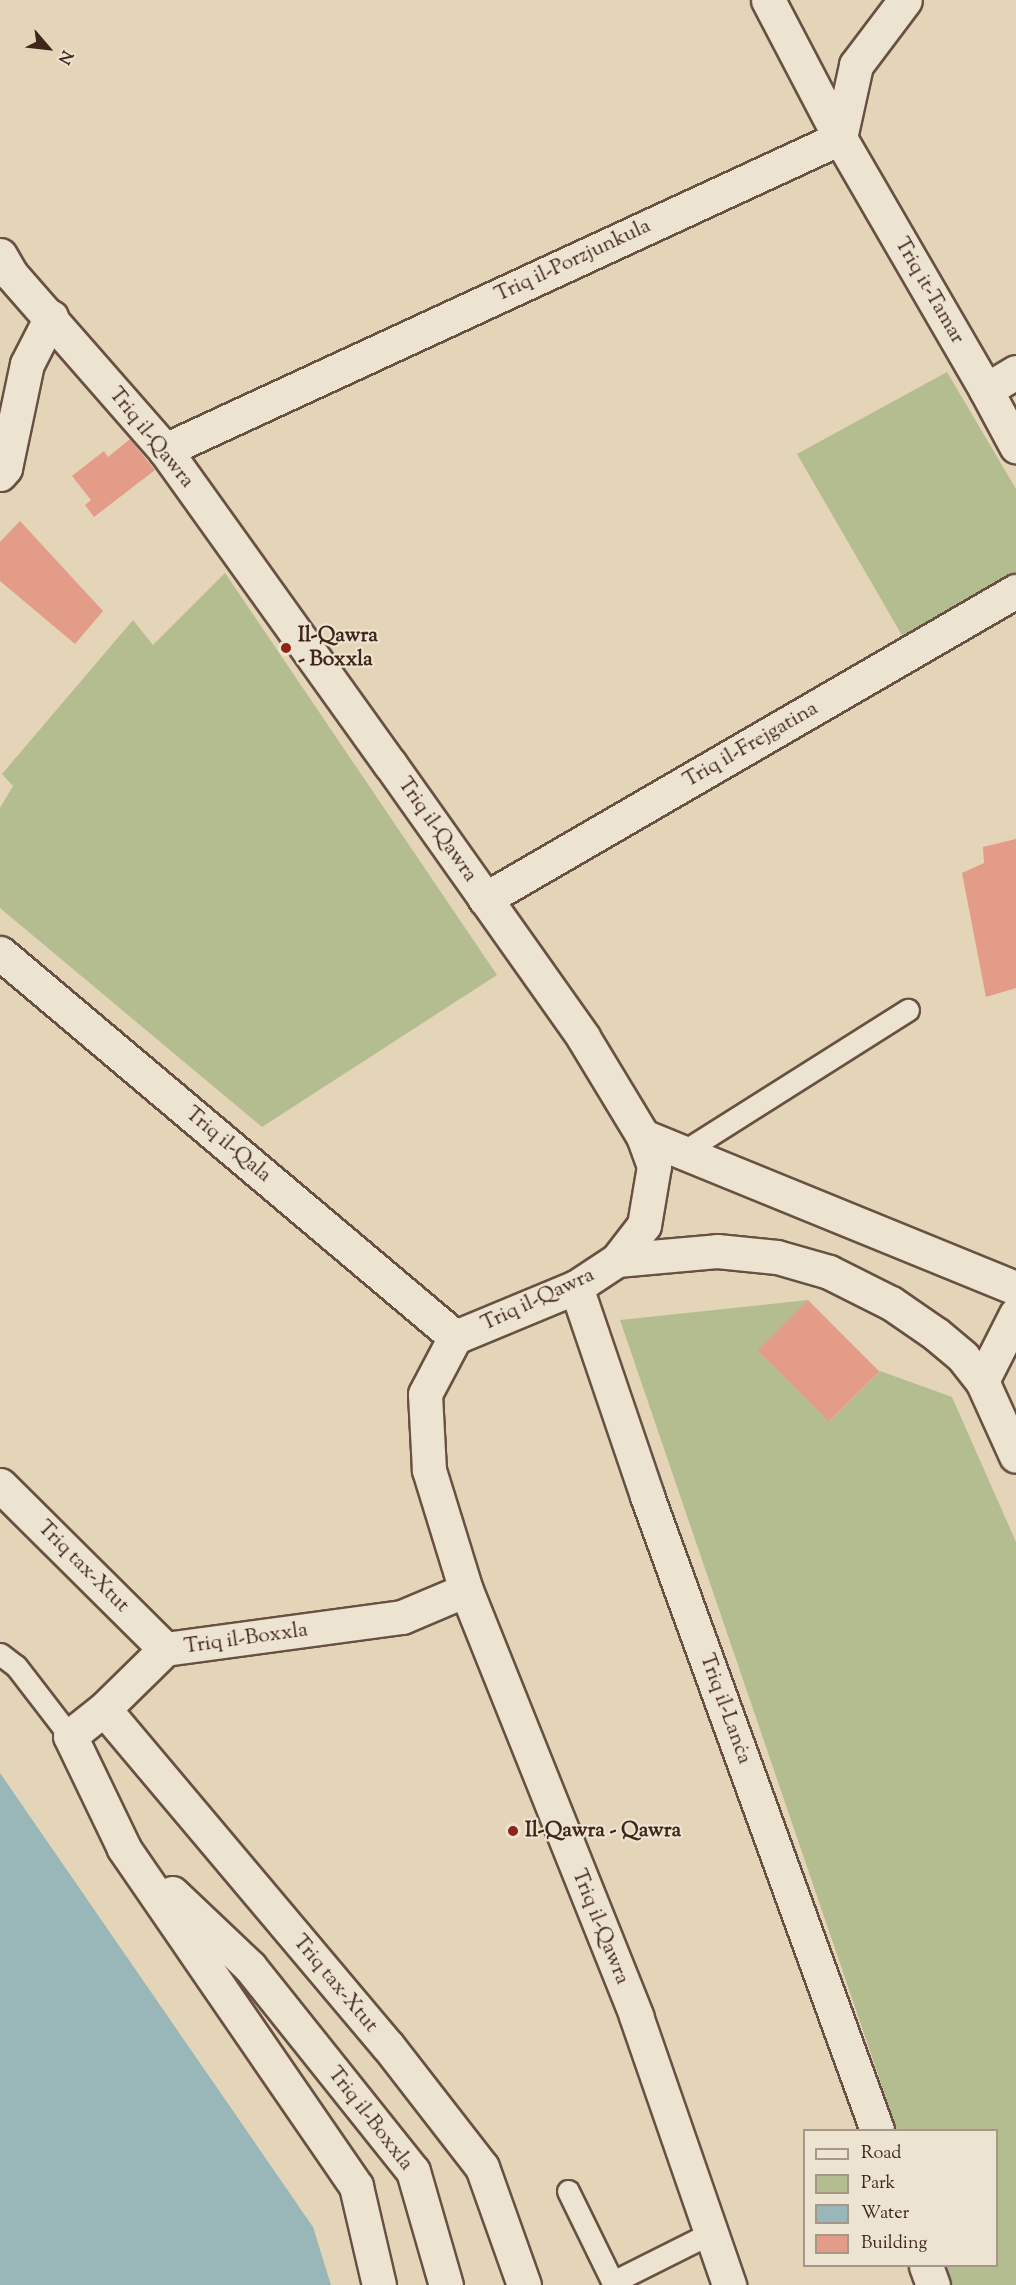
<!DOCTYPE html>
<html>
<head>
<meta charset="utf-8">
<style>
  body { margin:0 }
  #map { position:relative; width:1016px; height:2285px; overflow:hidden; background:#e4d4b8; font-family:"Sorts Mill Goudy",serif }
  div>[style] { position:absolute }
  .green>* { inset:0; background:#b4bd8f }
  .water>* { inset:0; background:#99b6b9 }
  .building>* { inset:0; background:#e39c88; transform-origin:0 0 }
  .roads { filter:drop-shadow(2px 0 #685142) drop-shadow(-2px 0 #685142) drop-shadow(0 2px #685142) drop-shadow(0 -2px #685142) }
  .service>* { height:21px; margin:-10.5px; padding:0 10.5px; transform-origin:10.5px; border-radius:10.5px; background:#ede3d1 }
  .minor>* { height:33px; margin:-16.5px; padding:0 16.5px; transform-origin:16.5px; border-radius:16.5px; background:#ede3d1 }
  .tertiary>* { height:33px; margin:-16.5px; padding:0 16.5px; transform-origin:16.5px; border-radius:16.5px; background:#ede3d1 }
  .dots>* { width:16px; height:16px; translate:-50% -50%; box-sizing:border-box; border:3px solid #ede3d1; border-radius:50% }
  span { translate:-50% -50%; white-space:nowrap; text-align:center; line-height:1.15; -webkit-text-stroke:4.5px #ede3d1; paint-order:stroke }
  .street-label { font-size:21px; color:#3f251a }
  .poi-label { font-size:21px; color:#3f251a; font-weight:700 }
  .left { translate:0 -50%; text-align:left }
  .legend { position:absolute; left:803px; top:2129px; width:195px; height:138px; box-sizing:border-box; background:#ede3d1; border:2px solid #a79788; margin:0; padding:8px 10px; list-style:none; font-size:18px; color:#3f251a }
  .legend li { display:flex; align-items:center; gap:12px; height:30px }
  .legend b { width:30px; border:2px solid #a79788 }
  .north { position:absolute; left:18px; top:18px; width:60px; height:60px; -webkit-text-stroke:4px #ede3d1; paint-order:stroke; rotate:118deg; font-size:16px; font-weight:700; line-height:24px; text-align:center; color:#3f251a }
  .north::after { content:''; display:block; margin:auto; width:21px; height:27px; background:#3f251a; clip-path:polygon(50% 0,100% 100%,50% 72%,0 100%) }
</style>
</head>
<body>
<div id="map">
  <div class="green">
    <i style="clip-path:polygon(947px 372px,1016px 489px,1016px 572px,903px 637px,797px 454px)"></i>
    <i style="clip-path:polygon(225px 573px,497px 975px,262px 1127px,0 908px,0 808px,13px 786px,2px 774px,133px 620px,153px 645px)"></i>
    <i style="clip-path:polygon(808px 1300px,760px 1351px,830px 1421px,880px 1371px,952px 1397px,1016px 1542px,1016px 2285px,950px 2285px,944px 2266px,996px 2266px,996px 2130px,897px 2130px,620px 1320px)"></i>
  </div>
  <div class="water">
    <i style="clip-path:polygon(0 1773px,313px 2227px,331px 2285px,0 2285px)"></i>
  </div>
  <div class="building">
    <i style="clip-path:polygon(130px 439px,155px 470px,94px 517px,85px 505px,91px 500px,72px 476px,104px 451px,108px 457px)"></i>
    <i style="clip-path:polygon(20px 521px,103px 611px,75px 644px,0 581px,0 542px)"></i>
    <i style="clip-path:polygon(1016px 839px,1016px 988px,986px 997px,962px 873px,984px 863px,983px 847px)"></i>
    <i style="left:808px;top:1300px;width:101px;height:71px;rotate:45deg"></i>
  </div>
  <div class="roads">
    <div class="service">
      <i style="left:683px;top:1152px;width:266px;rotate:-32.3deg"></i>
      <i style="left:0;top:1654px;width:20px;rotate:37deg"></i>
      <i style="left:16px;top:1666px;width:88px;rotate:52.4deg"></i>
      <i style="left:568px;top:2191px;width:105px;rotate:63.9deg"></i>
      <i style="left:613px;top:2282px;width:110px;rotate:-26.6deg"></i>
    </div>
    <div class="minor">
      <i style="left:768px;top:0;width:156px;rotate:62.4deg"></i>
      <i style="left:840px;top:138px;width:291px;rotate:59.9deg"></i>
      <i style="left:986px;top:390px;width:64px;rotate:61.8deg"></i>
      <i style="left:840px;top:138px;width:75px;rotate:-77.6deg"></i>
      <i style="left:856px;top:65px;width:81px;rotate:-53deg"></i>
      <i style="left:986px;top:390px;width:35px;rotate:-31deg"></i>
      <i style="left:165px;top:450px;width:744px;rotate:-24.81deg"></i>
      <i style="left:0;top:474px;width:8px;rotate:-50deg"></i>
      <i style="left:5px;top:468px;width:106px;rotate:-78.1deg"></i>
      <i style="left:27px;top:364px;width:53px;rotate:-62.9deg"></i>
      <i style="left:485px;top:899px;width:614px;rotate:-30.12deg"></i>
      <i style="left:0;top:953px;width:595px;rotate:40.16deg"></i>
      <i style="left:643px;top:1136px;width:403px;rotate:22.2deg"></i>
      <i style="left:617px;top:1260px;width:100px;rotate:-5.1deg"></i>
      <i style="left:717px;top:1251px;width:60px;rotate:5.7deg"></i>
      <i style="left:777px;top:1257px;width:54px;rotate:16.1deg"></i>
      <i style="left:829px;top:1272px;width:69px;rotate:26.6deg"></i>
      <i style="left:891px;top:1303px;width:55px;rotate:34.6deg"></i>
      <i style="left:936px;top:1334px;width:35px;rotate:40deg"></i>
      <i style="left:963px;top:1357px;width:31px;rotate:52deg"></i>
      <i style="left:576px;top:1287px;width:221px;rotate:71.2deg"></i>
      <i style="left:647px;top:1496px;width:674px;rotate:70.06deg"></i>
      <i style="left:1016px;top:1314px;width:75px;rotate:116.9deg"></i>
      <i style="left:982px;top:1381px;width:82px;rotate:65.6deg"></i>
      <i style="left:0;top:1485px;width:233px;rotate:44.8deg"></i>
      <i style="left:104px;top:1709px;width:441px;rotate:49.9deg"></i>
      <i style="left:388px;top:2046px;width:153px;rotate:52.2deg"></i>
      <i style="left:482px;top:2167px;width:125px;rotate:70.4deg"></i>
      <i style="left:172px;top:1893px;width:108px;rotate:43.5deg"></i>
      <i style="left:250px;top:1967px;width:261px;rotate:51.4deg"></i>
      <i style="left:413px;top:2171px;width:119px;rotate:73.9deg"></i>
      <i style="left:926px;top:2266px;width:20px;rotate:70deg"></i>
      <i style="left:379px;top:2285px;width:102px;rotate:-103.1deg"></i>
      <i style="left:356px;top:2186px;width:410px;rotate:-124.5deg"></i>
      <i style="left:124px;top:1848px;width:124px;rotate:-115.7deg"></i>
      <i style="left:70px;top:1736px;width:43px;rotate:-38.5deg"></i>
      <i style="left:104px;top:1709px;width:86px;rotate:-44.5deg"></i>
      <i style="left:165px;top:1649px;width:239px;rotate:-7.7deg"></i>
      <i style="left:402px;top:1617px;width:69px;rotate:-22.9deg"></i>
    </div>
    <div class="tertiary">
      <i style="left:0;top:255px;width:22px;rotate:60deg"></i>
      <i style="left:11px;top:274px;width:234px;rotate:48.8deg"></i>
      <i style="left:165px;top:450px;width:386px;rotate:54.4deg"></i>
      <i style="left:390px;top:764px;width:334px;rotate:54.7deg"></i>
      <i style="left:583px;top:1037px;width:116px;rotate:58.8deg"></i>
      <i style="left:643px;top:1136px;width:32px;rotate:70deg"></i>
      <i style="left:654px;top:1166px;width:60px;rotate:99.6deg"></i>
      <i style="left:644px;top:1225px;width:44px;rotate:127.6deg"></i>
      <i style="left:617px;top:1260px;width:49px;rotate:146.6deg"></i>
      <i style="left:576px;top:1287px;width:131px;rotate:157.5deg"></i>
      <i style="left:455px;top:1337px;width:64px;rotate:117.8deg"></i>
      <i style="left:425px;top:1394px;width:76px;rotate:87deg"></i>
      <i style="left:429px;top:1470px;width:126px;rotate:72.9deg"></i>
      <i style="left:466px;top:1590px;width:459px;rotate:68.2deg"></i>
      <i style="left:636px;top:2016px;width:285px;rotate:70.9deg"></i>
    </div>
  </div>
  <div class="dots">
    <i style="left:286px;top:648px;background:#8f2418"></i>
    <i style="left:513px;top:1831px;background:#8f2418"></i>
  </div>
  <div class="street-label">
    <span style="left:573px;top:261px;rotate:-25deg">Triq il-Porzjunkula</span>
    <span style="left:929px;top:291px;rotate:60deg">Triq it-Tamar</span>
    <span style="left:151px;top:438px;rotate:51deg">Triq il-Qawra</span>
    <span style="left:751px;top:745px;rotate:-30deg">Triq il-Frejgatina</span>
    <span style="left:437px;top:830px;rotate:55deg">Triq il-Qawra</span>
    <span style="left:228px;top:1145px;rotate:40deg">Triq il-Qala</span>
    <span style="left:538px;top:1300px;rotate:-25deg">Triq il-Qawra</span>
    <span style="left:83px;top:1567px;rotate:45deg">Triq tax-Xtut</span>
    <span style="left:246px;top:1639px;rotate:-8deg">Triq il-Boxxla</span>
    <span style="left:725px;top:1709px;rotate:70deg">Triq il-Lanċa</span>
    <span style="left:600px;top:1927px;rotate:68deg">Triq il-Qawra</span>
    <span style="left:335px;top:1984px;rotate:50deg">Triq tax-Xtut</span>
    <span style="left:370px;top:2119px;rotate:52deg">Triq il-Boxxla</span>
  </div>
  <div class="poi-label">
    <span class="left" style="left:298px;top:648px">Il-Qawra<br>- Boxxla</span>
    <span class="left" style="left:525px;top:1831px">Il-Qawra - Qawra</span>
  </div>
  <ul class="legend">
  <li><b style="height:8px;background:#ede3d1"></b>Road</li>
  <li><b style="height:16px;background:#b4bd8f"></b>Park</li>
  <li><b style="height:16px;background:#99b6b9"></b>Water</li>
  <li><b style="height:16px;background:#e39c88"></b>Building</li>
  </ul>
  <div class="north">N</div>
</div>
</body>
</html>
